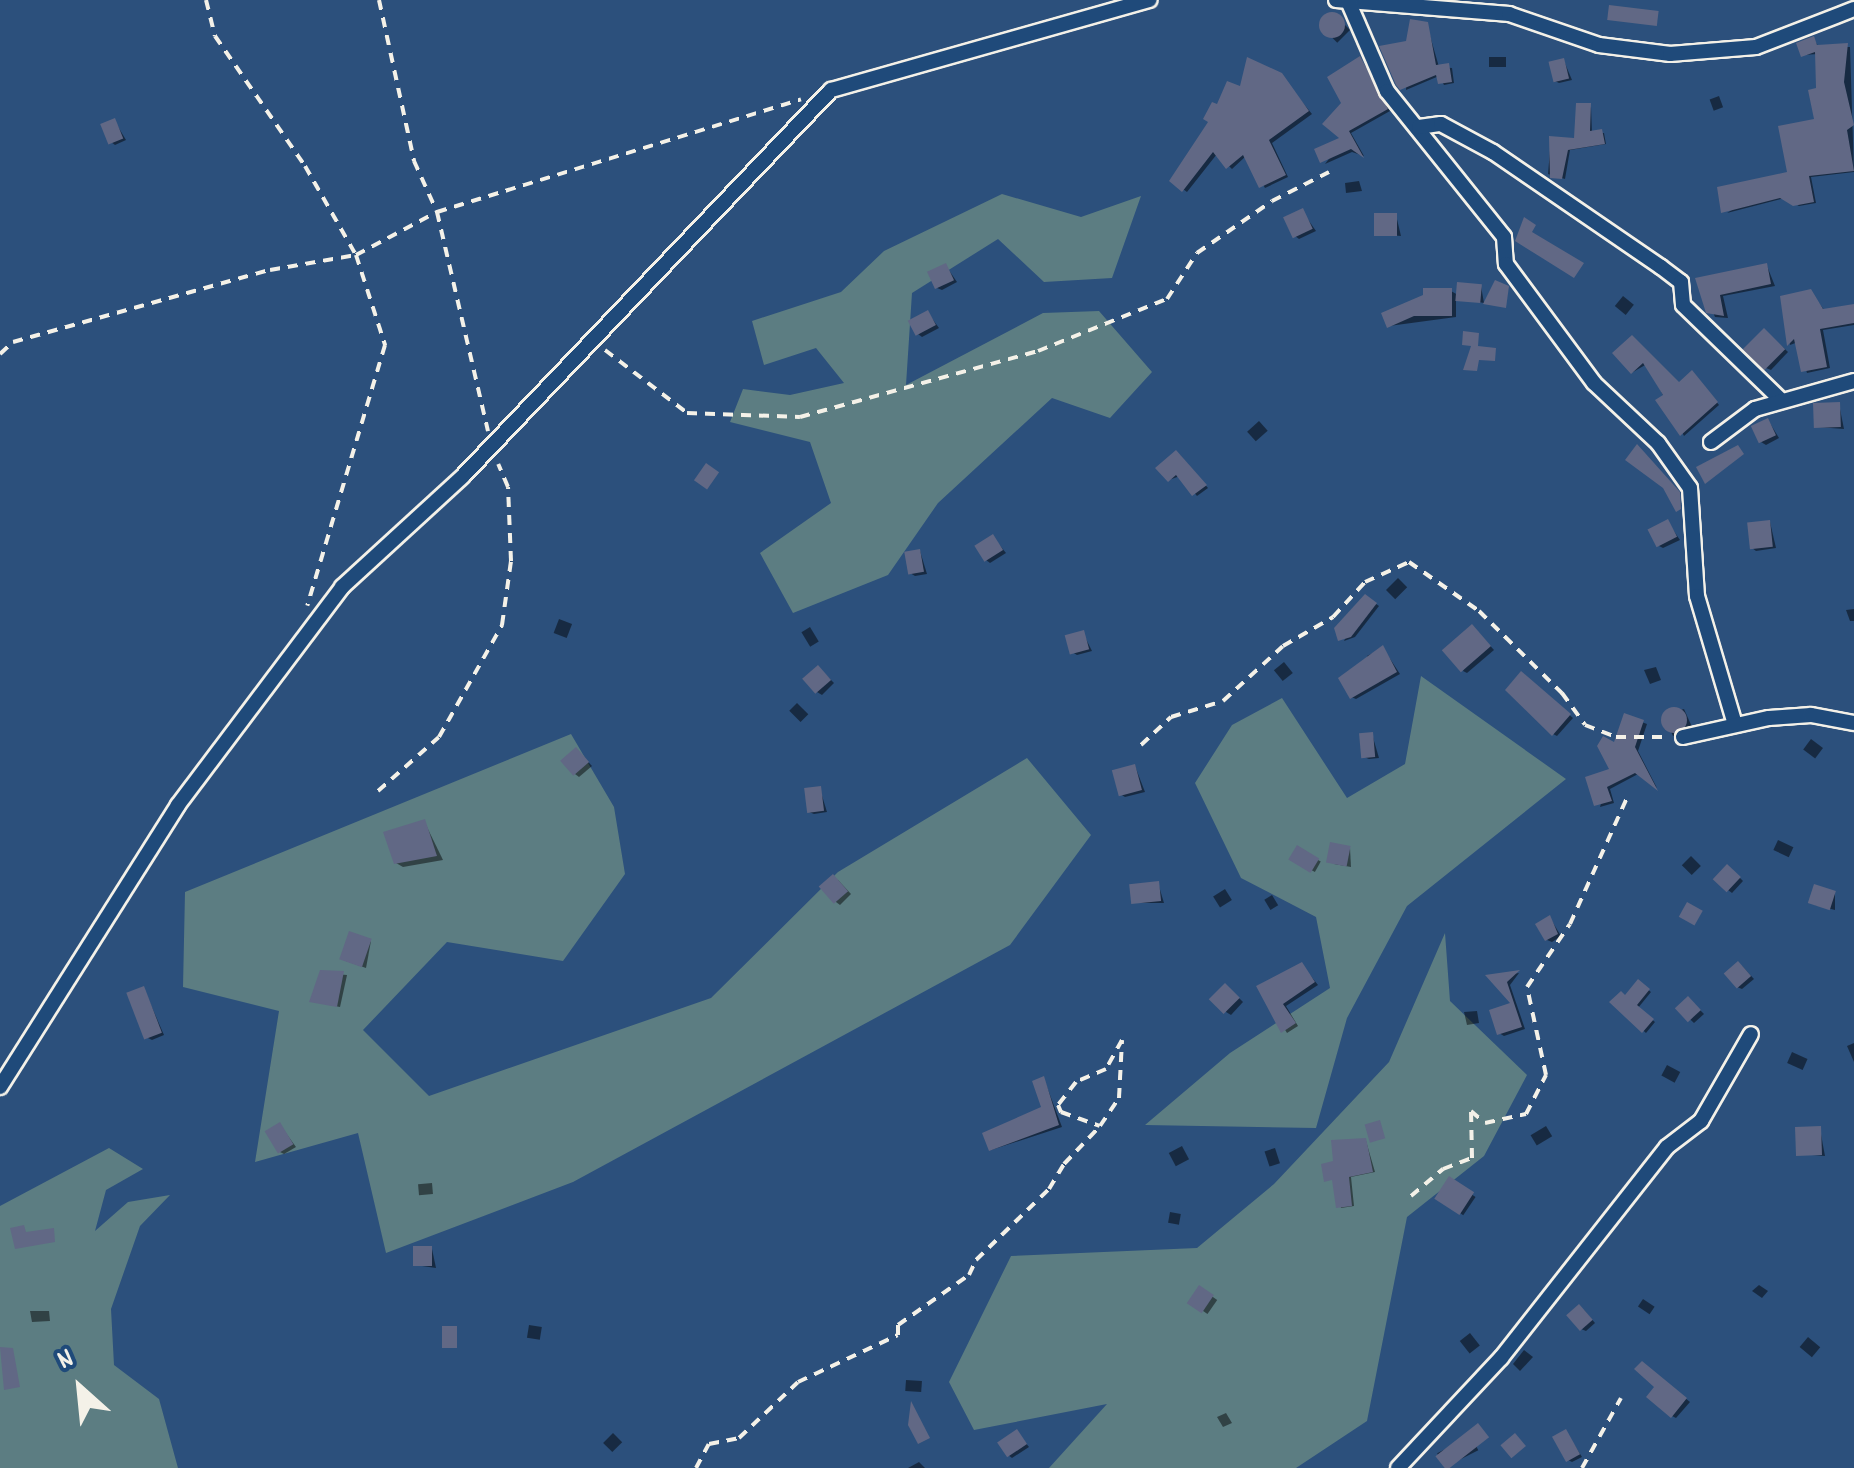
<!DOCTYPE html>
<html>
<head>
<meta charset="utf-8">
<style>
  body { margin:0 }
  #map { position:relative; width:1854px; height:1468px; overflow:hidden; background:#2c507c; font-family:Dekko,sans-serif }
  div>[style] { position:absolute }
  .green>* { inset:0; background:#5c7d82 }
  .shadow>* { inset:0; background:#0007; transform-origin:0 0 }
  .building>* { inset:0; background:#616885; transform-origin:0 0 }
  .round { border-radius:50% }
  .path>* { height:4px; margin-top:-2px; transform-origin:0; background:repeating-linear-gradient(90deg,#f4f1e8 0 10px,transparent 0 18px) }
  .roads { filter:drop-shadow(2px 0 #f4f1e8) drop-shadow(-2px 0 #f4f1e8) drop-shadow(0 2px #f4f1e8) drop-shadow(0 -2px #f4f1e8) }
  .street>* { height:14px; margin:-7px; padding:0 7px; transform-origin:7px; border-radius:7px; background:#1f4a7a }
  span { translate:-50% -50%; white-space:nowrap; text-align:center; line-height:1.15; -webkit-text-stroke:8px #1f4a7a; paint-order:stroke }
  .north { position:absolute; left:30px; top:1338px; width:100px; height:100px; -webkit-text-stroke:8px #1f4a7a; paint-order:stroke; rotate:333deg; font-size:28px; font-weight:700; line-height:40px; text-align:center; color:#f4f1e8 }
  .north::after { content:''; display:block; margin:auto; width:35px; height:45px; background:#f4f1e8; clip-path:polygon(50% 0,100% 100%,50% 72%,0 100%) }
</style>
</head>
<body>
<div id="map">
  <div class="green">
    <i style="clip-path:polygon(1002px 194px,1081px 217px,1141px 196px,1112px 278px,1044px 282px,998px 239px,912px 293px,906px 385px,1043px 313px,1099px 311px,1152px 372px,1110px 418px,1052px 398px,938px 503px,888px 575px,793px 613px,760px 553px,831px 503px,810px 442px,730px 422px,743px 389px,790px 395px,844px 383px,816px 348px,764px 365px,752px 321px,841px 292px,884px 251px)"></i>
    <i style="clip-path:polygon(1421px 676px,1566px 779px,1407px 906px,1347px 1018px,1316px 1128px,1145px 1125px,1230px 1053px,1330px 988px,1316px 917px,1241px 878px,1195px 783px,1232px 725px,1282px 698px,1347px 798px,1405px 764px)"></i>
    <i style="clip-path:polygon(571px 734px,614px 807px,625px 874px,563px 961px,447px 942px,363px 1030px,429px 1096px,711px 998px,838px 872px,1027px 758px,1091px 835px,1010px 945px,573px 1182px,386px 1253px,358px 1133px,255px 1162px,279px 1011px,183px 987px,185px 892px)"></i>
    <i style="clip-path:polygon(1445px 933px,1450px 1001px,1527px 1075px,1484px 1156px,1407px 1217px,1367px 1421px,1296px 1468px,1049px 1468px,1107px 1404px,974px 1430px,949px 1382px,1011px 1256px,1197px 1248px,1274px 1184px,1389px 1062px)"></i>
    <i style="clip-path:polygon(109px 1148px,143px 1169px,106px 1190px,95px 1231px,128px 1202px,170px 1195px,140px 1226px,111px 1309px,114px 1365px,159px 1399px,178px 1468px,0 1468px,0 1206px)"></i>
  </div>
  <div class="shadow">
    <i style="left:1333px;top:13px;width:24px;height:18px;rotate:45deg"></i>
    <i style="clip-path:polygon(1427px 25px,1439px 67px,1452px 68px,1454px 83px,1444px 85px,1439px 76px,1406px 90px,1408px 44px)"></i>
    <i style="clip-path:polygon(1813px 39px,1819px 47px,1850px 47px,1854px 172px,1811px 177px,1816px 203px,1799px 206px,1785px 198px,1727px 213px,1790px 174px,1817px 121px,1818px 54px,1803px 55px)"></i>
    <i style="left:1489px;top:57px;width:17px;height:10px"></i>
    <i style="clip-path:polygon(1360px 59px,1390px 111px,1351px 133px,1364px 156px,1352px 152px,1325px 164px,1344px 139px,1344px 104px)"></i>
    <i style="clip-path:polygon(1564px 61px,1572px 80px,1559px 83px,1555px 81px)"></i>
    <i style="clip-path:polygon(1280px 75px,1312px 114px,1272px 143px,1288px 177px,1265px 188px,1246px 156px,1232px 169px,1217px 154px,1187px 192px,1172px 181px,1218px 107px)"></i>
    <i style="left:1719px;top:96px;width:12px;height:10px;rotate:70deg"></i>
    <i style="clip-path:polygon(1591px 106px,1592px 133px,1604px 133px,1606px 144px,1570px 150px,1565px 179px,1548px 174px,1551px 138px,1577px 140px)"></i>
    <i style="clip-path:polygon(114px 120px,126px 140px,115px 145px,111px 142px)"></i>
    <i style="clip-path:polygon(1359px 181px,1362px 191px,1346px 193px,1345px 183px)"></i>
    <i style="clip-path:polygon(1302px 211px,1316px 231px,1299px 239px,1295px 236px)"></i>
    <i style="clip-path:polygon(1396px 215px,1401px 236px,1377px 234px)"></i>
    <i style="clip-path:polygon(946px 266px,957px 282px,942px 290px,937px 288px)"></i>
    <i style="clip-path:polygon(1767px 266px,1775px 286px,1723px 296px,1728px 318px,1715px 317px,1699px 280px)"></i>
    <i style="clip-path:polygon(1481px 286px,1484px 303px,1456px 298px,1456px 317px,1389px 326px,1451px 291px,1458px 295px)"></i>
    <i style="clip-path:polygon(1810px 292px,1825px 311px,1854px 306px,1854px 325px,1823px 330px,1830px 368px,1807px 373px,1798px 342px,1790px 345px,1783px 298px)"></i>
    <i style="left:1623px;top:296px;width:14px;height:13px;rotate:39deg"></i>
    <i style="clip-path:polygon(928px 313px,939px 328px,922px 337px,918px 334px)"></i>
    <i style="clip-path:polygon(1769px 334px,1788px 352px,1771px 370px,1766px 368px)"></i>
    <i style="clip-path:polygon(1633px 338px,1680px 385px,1695px 375px,1719px 405px,1684px 436px,1647px 364px,1633px 372px)"></i>
    <i style="clip-path:polygon(1839px 404px,1844px 429px,1817px 427px)"></i>
    <i style="clip-path:polygon(1768px 420px,1779px 438px,1766px 445px,1761px 442px)"></i>
    <i style="left:1259px;top:421px;width:13px;height:16px;rotate:48deg"></i>
    <i style="clip-path:polygon(1180px 455px,1208px 488px,1197px 496px,1180px 476px,1169px 480px)"></i>
    <i style="clip-path:polygon(1667px 521px,1680px 540px,1663px 548px,1659px 546px)"></i>
    <i style="clip-path:polygon(1770px 522px,1776px 548px,1756px 551px,1752px 548px)"></i>
    <i style="clip-path:polygon(993px 537px,1006px 553px,990px 563px,986px 560px)"></i>
    <i style="clip-path:polygon(920px 551px,927px 574px,915px 576px,910px 573px)"></i>
    <i style="left:1398px;top:578px;width:13px;height:17px;rotate:45deg"></i>
    <i style="clip-path:polygon(1366px 597px,1379px 606px,1355px 637px,1344px 641px)"></i>
    <i style="clip-path:polygon(1854px 609px,1854px 621px,1850px 621px,1846px 610px)"></i>
    <i style="left:559px;top:619px;width:14px;height:15px;rotate:21deg"></i>
    <i style="left:810px;top:627px;width:17px;height:10px;rotate:59deg"></i>
    <i style="clip-path:polygon(1476px 630px,1494px 650px,1467px 673px,1463px 671px)"></i>
    <i style="clip-path:polygon(1083px 633px,1092px 651px,1077px 655px,1072px 652px)"></i>
    <i style="clip-path:polygon(1383px 648px,1400px 674px,1356px 699px,1351px 697px,1371px 663px,1367px 656px)"></i>
    <i style="left:1284px;top:662px;width:14px;height:13px;rotate:51deg"></i>
    <i style="clip-path:polygon(1656px 667px,1661px 680px,1650px 684px,1644px 670px)"></i>
    <i style="clip-path:polygon(822px 671px,834px 683px,822px 695px,817px 692px)"></i>
    <i style="clip-path:polygon(1526px 677px,1573px 718px,1557px 736px,1553px 734px)"></i>
    <i style="left:797px;top:703px;width:16px;height:11px;rotate:45deg"></i>
    <i style="clip-path:polygon(1684px 709px,1692px 727px,1673px 736px,1663px 715px)"></i>
    <i style="clip-path:polygon(1625px 716px,1647px 724px,1638px 751px,1657px 788px,1640px 773px,1610px 789px,1614px 803px,1600px 807px)"></i>
    <i style="clip-path:polygon(1372px 734px,1379px 758px,1369px 759px,1364px 757px)"></i>
    <i style="left:1811px;top:739px;width:15px;height:13px;rotate:37deg"></i>
    <i style="clip-path:polygon(580px 753px,592px 766px,579px 777px,575px 774px)"></i>
    <i style="clip-path:polygon(1135px 766px,1145px 792px,1125px 797px,1120px 794px)"></i>
    <i style="clip-path:polygon(820px 789px,827px 812px,814px 814px,809px 812px)"></i>
    <i style="clip-path:polygon(424px 821px,443px 860px,403px 867px,396px 863px)"></i>
    <i style="left:1778px;top:840px;width:17px;height:11px;rotate:25deg"></i>
    <i style="clip-path:polygon(1350px 848px,1351px 867px,1334px 864px)"></i>
    <i style="left:1298px;top:849px;width:26px;height:12px;rotate:29deg"></i>
    <i style="left:1691px;top:856px;width:14px;height:13px;rotate:45deg"></i>
    <i style="clip-path:polygon(1731px 869px,1743px 881px,1732px 893px,1728px 890px)"></i>
    <i style="clip-path:polygon(838px 880px,851px 894px,840px 905px,836px 902px)"></i>
    <i style="clip-path:polygon(1158px 883px,1164px 903px,1134px 903px)"></i>
    <i style="left:1225px;top:889px;width:13px;height:14px;rotate:58deg"></i>
    <i style="clip-path:polygon(1835px 893px,1835px 910px,1815px 905px)"></i>
    <i style="left:1272px;top:895px;width:12px;height:9px;rotate:59deg"></i>
    <i style="clip-path:polygon(1550px 918px,1561px 936px,1552px 942px,1547px 940px)"></i>
    <i style="clip-path:polygon(371px 941px,366px 968px,346px 961px)"></i>
    <i style="clip-path:polygon(1302px 965px,1318px 985px,1286px 1006px,1298px 1026px,1287px 1033px,1259px 987px)"></i>
    <i style="clip-path:polygon(1742px 966px,1754px 979px,1742px 989px,1737px 987px)"></i>
    <i style="clip-path:polygon(322px 973px,347px 975px,340px 1007px,315px 1002px)"></i>
    <i style="clip-path:polygon(1519px 973px,1510px 985px,1525px 1029px,1504px 1036px,1499px 1033px,1514px 1004px,1490px 977px)"></i>
    <i style="clip-path:polygon(1638px 982px,1651px 992px,1638px 1008px,1655px 1022px,1646px 1033px,1612px 1002px,1626px 998px)"></i>
    <i style="clip-path:polygon(1229px 988px,1243px 1002px,1231px 1015px,1226px 1012px)"></i>
    <i style="clip-path:polygon(144px 989px,164px 1035px,152px 1040px,148px 1038px)"></i>
    <i style="clip-path:polygon(1692px 1002px,1704px 1014px,1694px 1023px,1678px 1008px)"></i>
    <i style="clip-path:polygon(1477px 1011px,1479px 1023px,1467px 1025px,1464px 1012px)"></i>
    <i style="clip-path:polygon(1854px 1043px,1854px 1062px,1847px 1046px)"></i>
    <i style="left:1792px;top:1052px;width:17px;height:12px;rotate:24deg"></i>
    <i style="left:1667px;top:1065px;width:15px;height:12px;rotate:28deg"></i>
    <i style="clip-path:polygon(1044px 1079px,1062px 1127px,991px 1150px,1044px 1109px)"></i>
    <i style="clip-path:polygon(280px 1125px,296px 1147px,284px 1154px,280px 1152px)"></i>
    <i style="left:1546px;top:1126px;width:12px;height:18px;rotate:59deg"></i>
    <i style="clip-path:polygon(1820px 1129px,1825px 1156px,1799px 1154px)"></i>
    <i style="clip-path:polygon(1366px 1141px,1375px 1172px,1351px 1177px,1354px 1206px,1341px 1208px,1335px 1180px,1326px 1180px,1335px 1164px)"></i>
    <i style="left:1182px;top:1146px;width:15px;height:15px;rotate:62deg"></i>
    <i style="left:1275px;top:1148px;width:16px;height:11px;rotate:72deg"></i>
    <i style="left:1449px;top:1179px;width:32px;height:22px;rotate:34deg"></i>
    <i style="left:432px;top:1183px;width:11px;height:14px;rotate:85deg"></i>
    <i style="left:1170px;top:1212px;width:11px;height:11px;rotate:10deg"></i>
    <i style="clip-path:polygon(432px 1249px,436px 1268px,415px 1265px)"></i>
    <i style="clip-path:polygon(1759px 1285px,1768px 1291px,1762px 1298px,1752px 1291px)"></i>
    <i style="left:1200px;top:1288px;width:21px;height:17px;rotate:35deg"></i>
    <i style="left:1643px;top:1299px;width:14px;height:9px;rotate:34deg"></i>
    <i style="clip-path:polygon(1584px 1310px,1595px 1323px,1586px 1331px,1581px 1329px)"></i>
    <i style="clip-path:polygon(30px 1311px,49px 1311px,50px 1321px,32px 1322px)"></i>
    <i style="left:529px;top:1325px;width:13px;height:13px;rotate:9deg"></i>
    <i style="left:1470px;top:1333px;width:16px;height:13px;rotate:52deg"></i>
    <i style="left:1808px;top:1337px;width:16px;height:13px;rotate:40deg"></i>
    <i style="clip-path:polygon(1524px 1350px,1533px 1357px,1520px 1371px,1513px 1364px)"></i>
    <i style="clip-path:polygon(1646px 1366px,1690px 1402px,1676px 1418px,1672px 1416px)"></i>
    <i style="left:906px;top:1380px;width:16px;height:11px;rotate:4deg"></i>
    <i style="clip-path:polygon(1226px 1413px,1232px 1423px,1223px 1427px,1217px 1417px)"></i>
    <i style="clip-path:polygon(1017px 1432px,1029px 1447px,1012px 1458px,1008px 1455px)"></i>
    <i style="clip-path:polygon(1566px 1432px,1582px 1457px,1572px 1462px,1568px 1460px)"></i>
    <i style="left:613px;top:1433px;width:13px;height:14px;rotate:45deg"></i>
    <i style="left:1471px;top:1436px;width:16px;height:38px;rotate:63deg"></i>
    <i style="clip-path:polygon(919px 1462px,925px 1468px,908px 1468px)"></i>
  </div>
  <div class="building">
    <i style="left:1609px;top:5px;width:50px;height:15px;rotate:7deg"></i>
    <i class="round" style="left:1319px;top:12px;width:26px;height:26px"></i>
    <i style="clip-path:polygon(1410px 19px,1428px 22px,1436px 65px,1449px 63px,1452px 82px,1438px 84px,1436px 75px,1400px 90px,1396px 85px,1379px 46px,1406px 41px)"></i>
    <i style="clip-path:polygon(1814px 36px,1817px 45px,1848px 43px,1844px 82px,1854px 125px,1847px 130px,1854px 171px,1809px 176px,1814px 202px,1793px 206px,1780px 198px,1721px 213px,1717px 187px,1787px 172px,1778px 126px,1814px 119px,1808px 90px,1816px 88px,1815px 52px,1801px 57px,1796px 43px)"></i>
    <i style="clip-path:polygon(1360px 56px,1388px 109px,1349px 131px,1364px 158px,1351px 149px,1320px 163px,1314px 149px,1339px 138px,1322px 124px,1341px 103px,1327px 77px)"></i>
    <i style="clip-path:polygon(1247px 57px,1282px 73px,1309px 111px,1269px 140px,1286px 175px,1259px 188px,1243px 155px,1226px 169px,1213px 152px,1182px 192px,1169px 181px,1208px 122px,1203px 119px,1212px 102px,1217px 104px,1227px 81px,1240px 86px)"></i>
    <i style="left:1564px;top:58px;width:21px;height:16px;rotate:76deg"></i>
    <i style="clip-path:polygon(1576px 103px,1591px 103px,1590px 131px,1602px 129px,1605px 144px,1568px 150px,1562px 179px,1550px 178px,1549px 136px,1574px 138px)"></i>
    <i style="left:115px;top:118px;width:22px;height:16px;rotate:68deg"></i>
    <i style="left:1303px;top:208px;width:23px;height:22px;rotate:65deg"></i>
    <i style="left:1374px;top:213px;width:23px;height:23px"></i>
    <i style="clip-path:polygon(1524px 217px,1536px 225px,1532px 232px,1584px 263px,1574px 278px,1515px 241px)"></i>
    <i style="left:946px;top:263px;width:19px;height:21px;rotate:65deg"></i>
    <i style="clip-path:polygon(1767px 263px,1771px 284px,1720px 295px,1724px 316px,1706px 313px,1695px 278px)"></i>
    <i style="clip-path:polygon(1495px 280px,1509px 286px,1506px 308px,1483px 304px)"></i>
    <i style="left:1457px;top:282px;width:25px;height:19px;rotate:5deg"></i>
    <i style="clip-path:polygon(1423px 288px,1452px 288px,1452px 316px,1414px 316px,1387px 328px,1381px 313px,1423px 295px)"></i>
    <i style="clip-path:polygon(1811px 289px,1823px 309px,1854px 304px,1854px 323px,1820px 329px,1827px 367px,1801px 372px,1794px 339px,1787px 346px,1780px 296px)"></i>
    <i style="left:928px;top:310px;width:17px;height:23px;rotate:62deg"></i>
    <i style="left:1764px;top:328px;width:30px;height:30px;rotate:45deg"></i>
    <i style="clip-path:polygon(1463px 331px,1479px 333px,1478px 346px,1496px 348px,1495px 361px,1479px 360px,1477px 371px,1463px 370px,1471px 346px,1462px 345px)"></i>
    <i style="clip-path:polygon(1632px 335px,1679px 382px,1692px 370px,1718px 402px,1680px 436px,1655px 400px,1663px 395px,1643px 363px,1631px 374px,1612px 353px)"></i>
    <i style="left:1840px;top:402px;width:25px;height:27px;rotate:88deg"></i>
    <i style="left:1768px;top:418px;width:19px;height:19px;rotate:65deg"></i>
    <i style="clip-path:polygon(1637px 444px,1680px 492px,1681px 509px,1676px 512px,1663px 488px,1625px 460px)"></i>
    <i style="clip-path:polygon(1738px 445px,1744px 454px,1705px 484px,1696px 467px)"></i>
    <i style="clip-path:polygon(1176px 450px,1207px 485px,1192px 496px,1176px 475px,1168px 482px,1155px 468px)"></i>
    <i style="left:706px;top:463px;width:16px;height:21px;rotate:35deg"></i>
    <i style="left:1668px;top:519px;width:20px;height:23px;rotate:63deg"></i>
    <i style="left:1770px;top:520px;width:27px;height:23px;rotate:84deg"></i>
    <i style="left:993px;top:534px;width:19px;height:22px;rotate:58deg"></i>
    <i style="left:920px;top:549px;width:23px;height:16px;rotate:80deg"></i>
    <i style="clip-path:polygon(1365px 594px,1377px 603px,1351px 637px,1338px 641px,1334px 628px)"></i>
    <i style="left:1472px;top:624px;width:29px;height:40px;rotate:49deg"></i>
    <i style="left:1084px;top:630px;width:20px;height:20px;rotate:75deg"></i>
    <i style="clip-path:polygon(1383px 645px,1397px 672px,1350px 699px,1338px 678px)"></i>
    <i style="left:818px;top:665px;width:20px;height:21px;rotate:49deg"></i>
    <i style="clip-path:polygon(1521px 671px,1571px 714px,1552px 736px,1505px 690px)"></i>
    <i class="round" style="left:1661px;top:707px;width:26px;height:26px"></i>
    <i style="clip-path:polygon(1624px 713px,1644px 720px,1635px 747px,1658px 791px,1635px 773px,1607px 787px,1612px 801px,1594px 806px,1585px 777px,1609px 769px,1597px 746px,1603px 736px,1614px 742px)"></i>
    <i style="left:1373px;top:732px;width:25px;height:14px;rotate:85deg"></i>
    <i style="left:576px;top:747px;width:20px;height:21px;rotate:49deg"></i>
    <i style="left:1135px;top:764px;width:27px;height:24px;rotate:75deg"></i>
    <i style="left:821px;top:786px;width:25px;height:17px;rotate:83deg"></i>
    <i style="clip-path:polygon(425px 819px,437px 856px,394px 864px,383px 832px)"></i>
    <i style="left:1330px;top:842px;width:21px;height:21px;rotate:11deg"></i>
    <i style="left:1297px;top:845px;width:26px;height:17px;rotate:31deg"></i>
    <i style="left:1727px;top:864px;width:19px;height:21px;rotate:43deg"></i>
    <i style="left:833px;top:874px;width:23px;height:19px;rotate:49deg"></i>
    <i style="left:1159px;top:881px;width:20px;height:30px;rotate:84deg"></i>
    <i style="left:1814px;top:884px;width:23px;height:20px;rotate:18deg"></i>
    <i style="left:1687px;top:902px;width:18px;height:17px;rotate:29deg"></i>
    <i style="clip-path:polygon(1550px 915px,1558px 934px,1545px 941px,1535px 924px)"></i>
    <i style="left:349px;top:931px;width:24px;height:30px;rotate:19deg"></i>
    <i style="left:1738px;top:961px;width:20px;height:19px;rotate:49deg"></i>
    <i style="clip-path:polygon(1302px 962px,1315px 982px,1283px 1004px,1296px 1023px,1281px 1033px,1256px 986px)"></i>
    <i style="clip-path:polygon(320px 970px,344px 971px,337px 1007px,309px 1002px)"></i>
    <i style="clip-path:polygon(1520px 970px,1507px 982px,1522px 1027px,1497px 1035px,1489px 1010px,1510px 1003px,1485px 975px)"></i>
    <i style="clip-path:polygon(1638px 979px,1650px 989px,1637px 1005px,1654px 1019px,1642px 1033px,1609px 1002px,1621px 991px,1625px 995px)"></i>
    <i style="left:1225px;top:983px;width:21px;height:23px;rotate:45deg"></i>
    <i style="left:144px;top:986px;width:50px;height:19px;rotate:69deg"></i>
    <i style="left:1688px;top:996px;width:19px;height:18px;rotate:47deg"></i>
    <i style="clip-path:polygon(1044px 1076px,1059px 1125px,989px 1151px,982px 1133px,1041px 1107px,1032px 1081px)"></i>
    <i style="left:1380px;top:1120px;width:19px;height:16px;rotate:74deg"></i>
    <i style="left:280px;top:1122px;width:26px;height:18px;rotate:59deg"></i>
    <i style="left:1821px;top:1126px;width:29px;height:26px;rotate:88deg"></i>
    <i style="clip-path:polygon(1366px 1138px,1373px 1172px,1349px 1177px,1352px 1206px,1336px 1208px,1332px 1180px,1324px 1182px,1321px 1164px,1333px 1161px,1331px 1140px)"></i>
    <i style="left:1449px;top:1176px;width:30px;height:27px;rotate:33deg"></i>
    <i style="clip-path:polygon(24px 1225px,26px 1232px,54px 1228px,55px 1242px,15px 1249px,10px 1228px)"></i>
    <i style="left:413px;top:1246px;width:19px;height:20px"></i>
    <i style="left:1199px;top:1285px;width:18px;height:22px;rotate:34deg"></i>
    <i style="left:1579px;top:1304px;width:21px;height:17px;rotate:49deg"></i>
    <i style="left:442px;top:1326px;width:15px;height:22px"></i>
    <i style="clip-path:polygon(0 1347px,13px 1348px,20px 1387px,4px 1390px)"></i>
    <i style="clip-path:polygon(1642px 1361px,1687px 1398px,1671px 1418px,1646px 1397px,1654px 1387px,1634px 1369px)"></i>
    <i style="clip-path:polygon(911px 1401px,930px 1438px,918px 1444px,908px 1425px)"></i>
    <i style="left:1478px;top:1423px;width:18px;height:54px;rotate:52deg"></i>
    <i style="left:1017px;top:1429px;width:18px;height:24px;rotate:56deg"></i>
    <i style="left:1566px;top:1429px;width:29px;height:16px;rotate:61deg"></i>
    <i style="left:1515px;top:1433px;width:17px;height:19px;rotate:50deg"></i>
  </div>
  <div class="path">
    <i style="left:206px;top:0;width:37px;rotate:76deg"></i>
    <i style="left:215px;top:36px;width:158px;rotate:55.3deg"></i>
    <i style="left:305px;top:166px;width:103px;rotate:60.2deg"></i>
    <i style="left:356px;top:255px;width:95px;rotate:72.1deg"></i>
    <i style="left:385px;top:345px;width:272px;rotate:106.6deg"></i>
    <i style="left:379px;top:0;width:165px;rotate:77.7deg"></i>
    <i style="left:414px;top:161px;width:56px;rotate:65.7deg"></i>
    <i style="left:437px;top:212px;width:225px;rotate:76.9deg"></i>
    <i style="left:605px;top:350px;width:103px;rotate:37.5deg"></i>
    <i style="left:687px;top:413px;width:113px;rotate:2deg"></i>
    <i style="left:800px;top:417px;width:247px;rotate:-15.5deg"></i>
    <i style="left:1038px;top:351px;width:139px;rotate:-22deg"></i>
    <i style="left:1167px;top:299px;width:55px;rotate:-56.9deg"></i>
    <i style="left:1197px;top:253px;width:91px;rotate:-34.7deg"></i>
    <i style="left:1272px;top:201px;width:64px;rotate:-27deg"></i>
    <i style="left:0;top:354px;width:18px;rotate:-43deg"></i>
    <i style="left:13px;top:342px;width:267px;rotate:-15.7deg"></i>
    <i style="left:270px;top:270px;width:87px;rotate:-9.9deg"></i>
    <i style="left:356px;top:255px;width:92px;rotate:-28deg"></i>
    <i style="left:437px;top:212px;width:381px;rotate:-17.2deg"></i>
    <i style="left:1141px;top:745px;width:41px;rotate:-43deg"></i>
    <i style="left:1171px;top:717px;width:54px;rotate:-17.1deg"></i>
    <i style="left:1223px;top:701px;width:81px;rotate:-42.5deg"></i>
    <i style="left:1283px;top:646px;width:58px;rotate:-30.1deg"></i>
    <i style="left:1333px;top:617px;width:47px;rotate:-47.6deg"></i>
    <i style="left:1365px;top:582px;width:48px;rotate:-24.4deg"></i>
    <i style="left:1409px;top:562px;width:85px;rotate:35deg"></i>
    <i style="left:1479px;top:611px;width:117px;rotate:44.7deg"></i>
    <i style="left:1562px;top:693px;width:39px;rotate:54deg"></i>
    <i style="left:1585px;top:725px;width:33px;rotate:21deg"></i>
    <i style="left:1616px;top:737px;width:50px"></i>
    <i style="left:378px;top:791px;width:81px;rotate:-41.5deg"></i>
    <i style="left:439px;top:737px;width:129px;rotate:-60.6deg"></i>
    <i style="left:502px;top:625px;width:65px;rotate:-82deg"></i>
    <i style="left:511px;top:561px;width:74px;rotate:-92.3deg"></i>
    <i style="left:508px;top:487px;width:25px;rotate:-113deg"></i>
    <i style="left:1411px;top:1196px;width:42px;rotate:-40.2deg"></i>
    <i style="left:1443px;top:1169px;width:31px;rotate:-21deg"></i>
    <i style="left:1472px;top:1158px;width:47px;rotate:-91.2deg"></i>
    <i style="left:1471px;top:1111px;width:18px;rotate:41deg"></i>
    <i style="left:1485px;top:1123px;width:42px;rotate:-12.4deg"></i>
    <i style="left:1526px;top:1114px;width:44px;rotate:-62.9deg"></i>
    <i style="left:1546px;top:1075px;width:90px;rotate:-102.2deg"></i>
    <i style="left:1527px;top:987px;width:76px;rotate:-55.7deg"></i>
    <i style="left:1570px;top:924px;width:138px;rotate:-65.7deg"></i>
    <i style="left:696px;top:1468px;width:27px;rotate:-62deg"></i>
    <i style="left:709px;top:1444px;width:31px;rotate:-11deg"></i>
    <i style="left:739px;top:1438px;width:81px;rotate:-43.5deg"></i>
    <i style="left:798px;top:1382px;width:110px;rotate:-25.2deg"></i>
    <i style="left:898px;top:1335px;width:10px;rotate:-90deg"></i>
    <i style="left:898px;top:1325px;width:87px;rotate:-35.2deg"></i>
    <i style="left:969px;top:1275px;width:17px;rotate:-65deg"></i>
    <i style="left:976px;top:1260px;width:102px;rotate:-44.2deg"></i>
    <i style="left:1049px;top:1189px;width:29px;rotate:-59deg"></i>
    <i style="left:1064px;top:1164px;width:52px;rotate:-46.5deg"></i>
    <i style="left:1100px;top:1126px;width:34px;rotate:-56deg"></i>
    <i style="left:1119px;top:1098px;width:58px;rotate:-87deg"></i>
    <i style="left:1122px;top:1040px;width:33px;rotate:119deg"></i>
    <i style="left:1106px;top:1069px;width:33px;rotate:157deg"></i>
    <i style="left:1076px;top:1082px;width:29px;rotate:128deg"></i>
    <i style="left:1058px;top:1105px;width:8px;rotate:67deg"></i>
    <i style="left:1061px;top:1112px;width:41px;rotate:19.7deg"></i>
    <i style="left:1582px;top:1468px;width:80px;rotate:-60.9deg"></i>
  </div>
  <div class="roads">
    <div class="street">
      <i style="left:1336px;top:0;width:174px;rotate:4.6deg"></i>
      <i style="left:1509px;top:14px;width:95px;rotate:19deg"></i>
      <i style="left:1599px;top:45px;width:72px;rotate:7.2deg"></i>
      <i style="left:1670px;top:54px;width:86px;rotate:-4.7deg"></i>
      <i style="left:1756px;top:47px;width:105px;rotate:-21.2deg"></i>
      <i style="left:1348px;top:1px;width:98px;rotate:66.6deg"></i>
      <i style="left:1387px;top:91px;width:187px;rotate:51.3deg"></i>
      <i style="left:1504px;top:237px;width:27px;rotate:86deg"></i>
      <i style="left:1506px;top:264px;width:148px;rotate:53.5deg"></i>
      <i style="left:1594px;top:383px;width:88px;rotate:43.2deg"></i>
      <i style="left:1658px;top:443px;width:55px;rotate:54.6deg"></i>
      <i style="left:1690px;top:488px;width:108px;rotate:86.3deg"></i>
      <i style="left:1697px;top:596px;width:134px;rotate:73.5deg"></i>
      <i style="left:1419px;top:127px;width:22px;rotate:-8deg"></i>
      <i style="left:1441px;top:124px;width:59px;rotate:28.3deg"></i>
      <i style="left:1493px;top:152px;width:204px;rotate:34.4deg"></i>
      <i style="left:1661px;top:267px;width:25px;rotate:37deg"></i>
      <i style="left:1681px;top:282px;width:23px;rotate:85deg"></i>
      <i style="left:1683px;top:305px;width:135px;rotate:44.1deg"></i>
      <i style="left:1711px;top:442px;width:55px;rotate:-36.9deg"></i>
      <i style="left:1755px;top:409px;width:103px;rotate:-15.8deg"></i>
      <i style="left:1683px;top:737px;width:88px;rotate:-12.5deg"></i>
      <i style="left:1769px;top:718px;width:42px;rotate:-4.1deg"></i>
      <i style="left:1811px;top:715px;width:44px;rotate:10.5deg"></i>
      <i style="left:0;top:1087px;width:333px;rotate:-57.7deg"></i>
      <i style="left:178px;top:805px;width:273px;rotate:-53deg"></i>
      <i style="left:342px;top:587px;width:163px;rotate:-42.5deg"></i>
      <i style="left:462px;top:477px;width:535px;rotate:-46.36deg"></i>
      <i style="left:831px;top:90px;width:331px;rotate:-15.8deg"></i>
      <i style="left:1398px;top:1468px;width:151px;rotate:-46.9deg"></i>
      <i style="left:1501px;top:1358px;width:268px;rotate:-51.8deg"></i>
      <i style="left:1667px;top:1147px;width:43px;rotate:-37.4deg"></i>
      <i style="left:1701px;top:1121px;width:100px;rotate:-60.1deg"></i>
    </div>
  </div>
  <div class="north">N</div>
</div>
</body>
</html>
